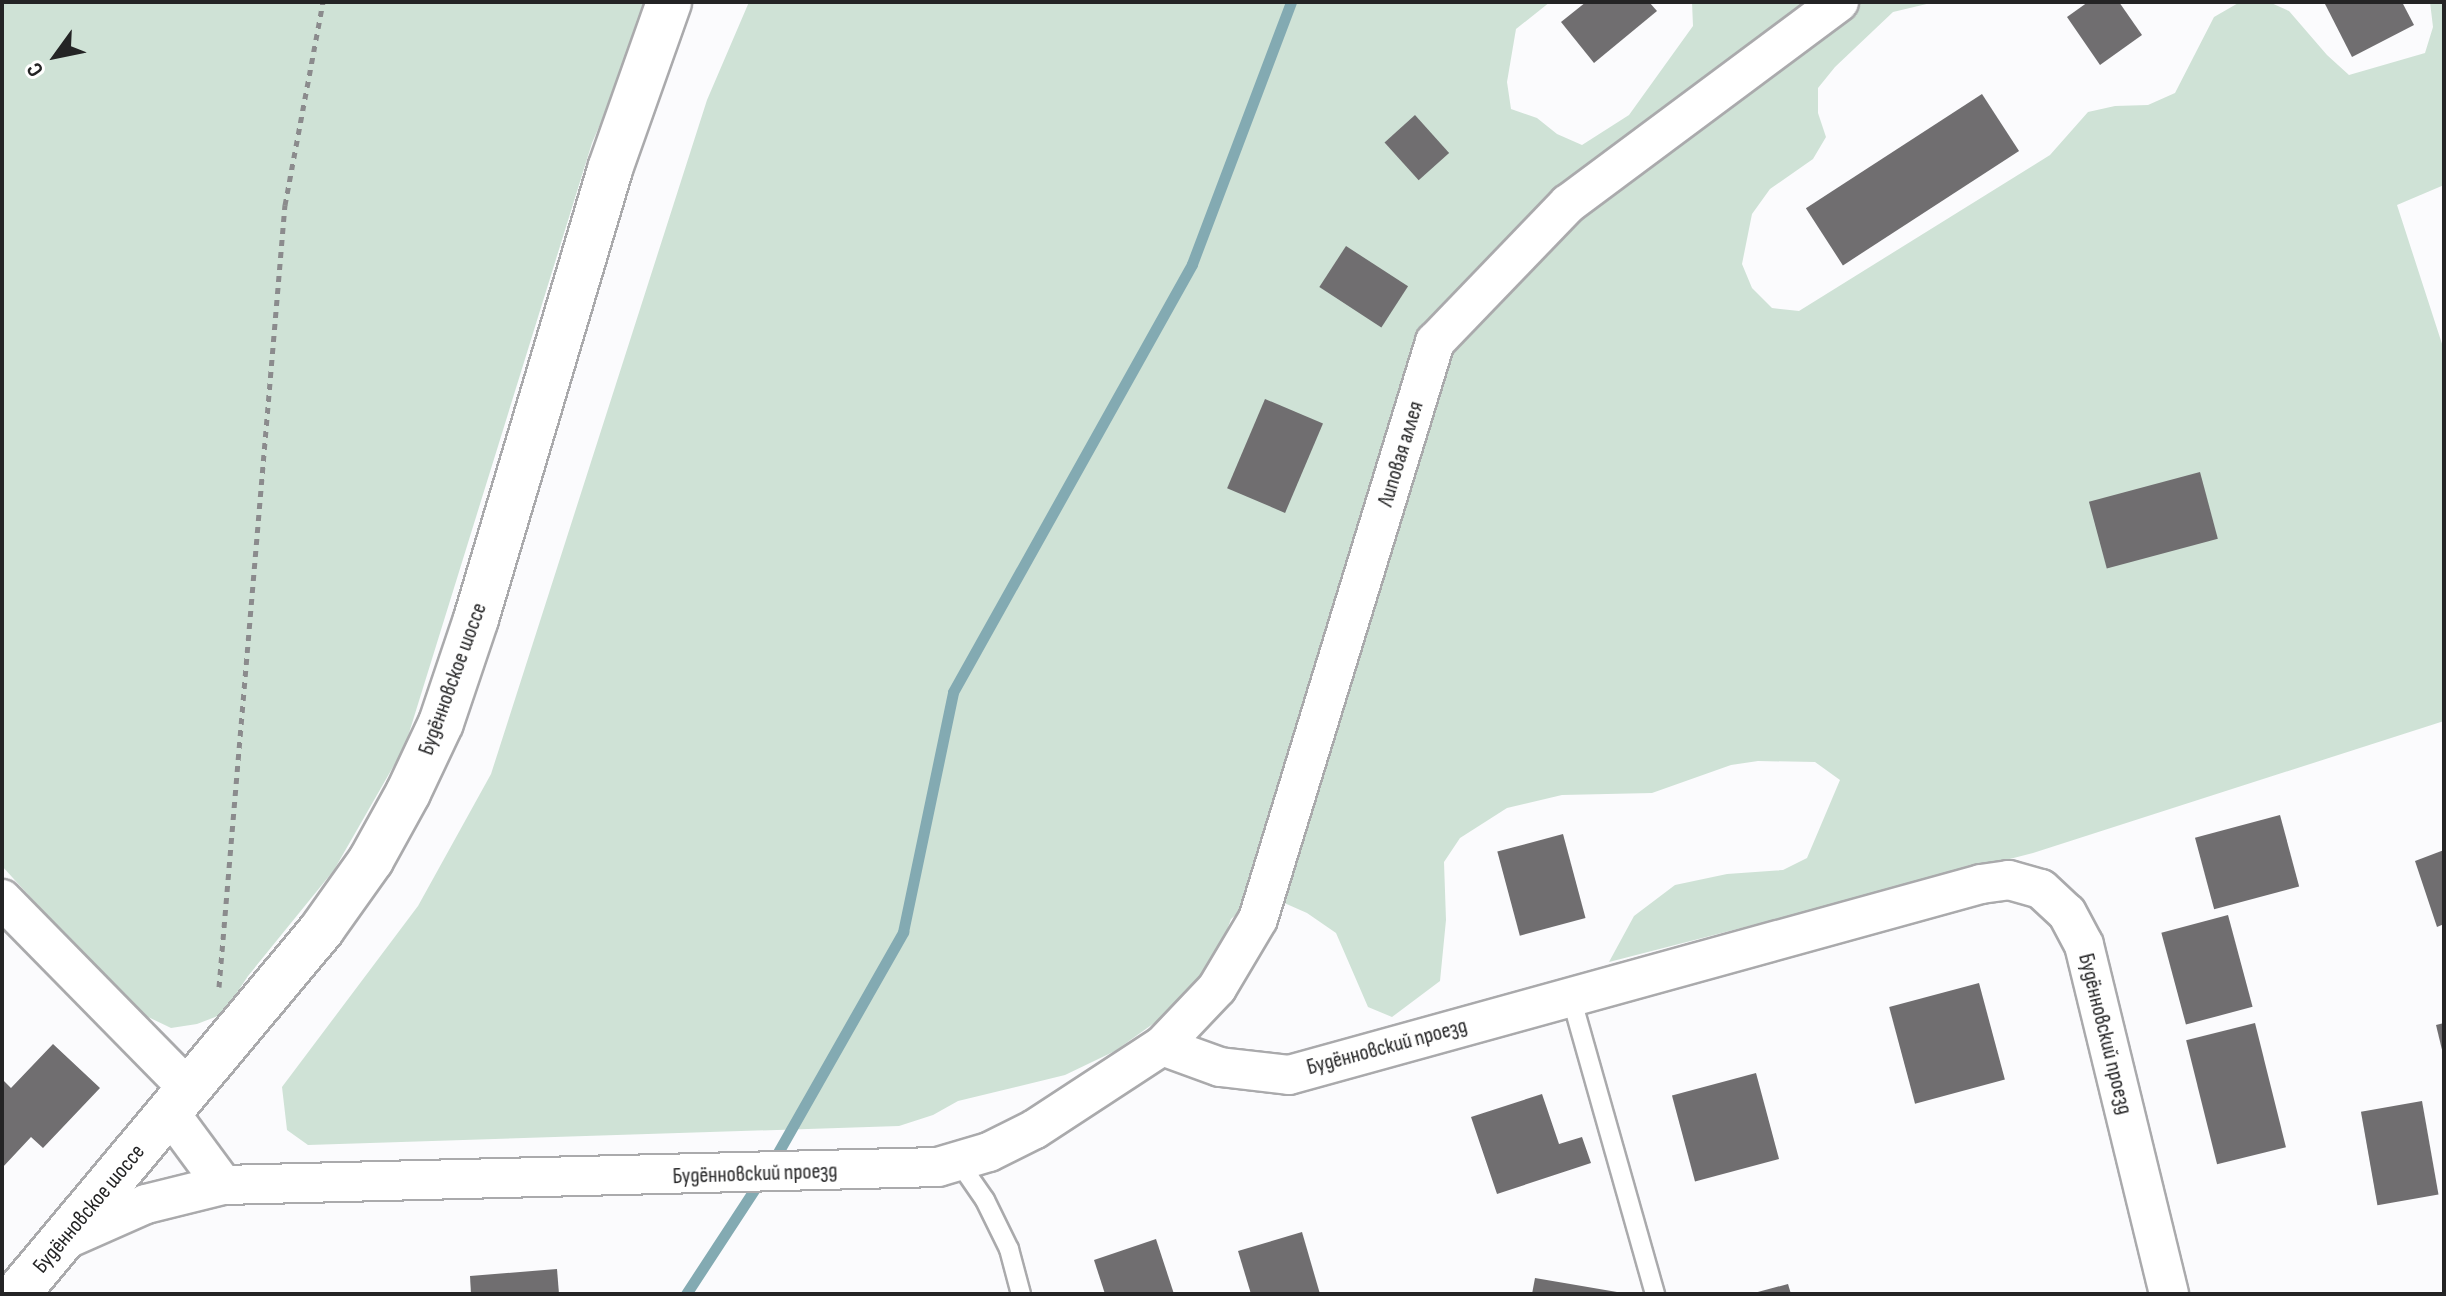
<!DOCTYPE html>
<html>
<head>
<meta charset="utf-8">
<style>
  body { margin:0 }
  #map { position:relative; width:2446px; height:1296px; overflow:hidden; background:#fbfbfd; font-family:"Sofia Sans Condensed",sans-serif }
  div>[style] { position:absolute }
  .green>* { inset:0; background:#cfe2d6 }
  .stream>* { height:11px; margin:-5.5px; padding:0 5.5px; transform-origin:5.5px; border-radius:5.5px; background:#83aab2 }
  .building>* { inset:0; background:#706e70; transform-origin:0 0 }
  .path>* { height:5px; margin-top:-2.5px; transform-origin:0; background:repeating-linear-gradient(90deg,#8b8b8d 0 6px,transparent 0 12px) }
  .roads { filter:drop-shadow(2px 0 #aaaaac) drop-shadow(-2px 0 #aaaaac) drop-shadow(0 2px #aaaaac) drop-shadow(0 -2px #aaaaac) }
  .lane>* { height:18px; margin:-9px; padding:0 9px; transform-origin:9px; border-radius:9px; background:#fff }
  .street>* { height:38px; margin:-19px; padding:0 19px; transform-origin:19px; border-radius:19px; background:#fff }
  .secondary>* { height:44px; margin:-22px; padding:0 22px; transform-origin:22px; border-radius:22px; background:#fff }
  span { translate:-50% -50%; white-space:nowrap; text-align:center; line-height:1.15; -webkit-text-stroke:6px #fff; paint-order:stroke }
  .street-label { font-size:22px; color:#242425 }
  .frame { position:absolute; inset:0; border:4px solid #242425; pointer-events:none }
  .north { position:absolute; left:16px; top:16px; width:80px; height:80px; -webkit-text-stroke:6px #fff; paint-order:stroke; rotate:237deg; font-size:22px; font-weight:700; line-height:32px; text-align:center; color:#242425 }
  .north::after { content:''; display:block; margin:auto; width:28px; height:36px; background:#242425; clip-path:polygon(50% 0,100% 100%,50% 72%,0 100%) }
</style>
</head>
<body>
<div id="map">
  <div class="green">
    <i style="clip-path:polygon(2px 2px,653px 2px,592px 143px,405px 746px,334px 870px,248px 976px,223px 1014px,197px 1024px,171px 1028px,144px 1015px,122px 998px,2px 866px)"></i>
    <i style="clip-path:polygon(749px 2px,1550px 2px,1516px 29px,1507px 82px,1511px 109px,1537px 118px,1557px 134px,1582px 145px,1629px 115px,1693px 26px,1692px 2px,1935px 2px,1893px 12px,1835px 67px,1818px 88px,1818px 113px,1826px 137px,1813px 159px,1770px 189px,1752px 214px,1742px 264px,1752px 288px,1772px 308px,1799px 311px,2050px 155px,2088px 112px,2115px 106px,2148px 105px,2175px 93px,2214px 17px,2240px 2px,2269px 2px,2289px 11px,2327px 55px,2349px 75px,2425px 53px,2433px 27px,2430px 2px,2444px 2px,2444px 185px,2397px 205px,2444px 350px,2444px 721px,2033px 853px,1609px 962px,1634px 916px,1675px 885px,1727px 874px,1783px 870px,1807px 858px,1840px 780px,1815px 762px,1758px 761px,1731px 765px,1652px 793px,1562px 795px,1507px 808px,1460px 838px,1444px 862px,1446px 920px,1440px 981px,1392px 1017px,1368px 1007px,1336px 933px,1307px 913px,1282px 902px,1254px 900px,1231px 919px,1220px 949px,1185px 1001px,1115px 1051px,1065px 1075px,958px 1101px,933px 1115px,899px 1126px,308px 1145px,287px 1130px,282px 1087px,418px 906px,491px 774px,707px 100px)"></i>
  </div>
  <div class="stream">
    <i style="left:772px;top:1163px;width:266px;rotate:-60.4deg"></i>
    <i style="left:903px;top:932px;width:245px;rotate:-78.2deg"></i>
    <i style="left:953px;top:692px;width:490px;rotate:-60.8deg"></i>
    <i style="left:1192px;top:264px;width:280px;rotate:-69.3deg"></i>
    <i style="left:686px;top:1294px;width:135px;rotate:-56.8deg"></i>
  </div>
  <div class="building">
    <i style="clip-path:polygon(1586px 2px,1649px 2px,1657px 11px,1594px 63px,1561px 22px)"></i>
    <i style="clip-path:polygon(2088px 2px,2119px 2px,2142px 35px,2100px 65px,2067px 17px)"></i>
    <i style="clip-path:polygon(2324px 2px,2402px 2px,2414px 25px,2352px 57px)"></i>
    <i style="left:1982px;top:94px;width:68px;height:210px;rotate:57deg"></i>
    <i style="left:1415px;top:115px;width:51px;height:41px;rotate:48deg"></i>
    <i style="left:1346px;top:246px;width:74px;height:49px;rotate:33deg"></i>
    <i style="left:1265px;top:399px;width:63px;height:97px;rotate:23deg"></i>
    <i style="left:2200px;top:472px;width:69px;height:115px;rotate:75deg"></i>
    <i style="left:2280px;top:815px;width:74px;height:88px;rotate:75deg"></i>
    <i style="left:1563px;top:834px;width:87px;height:68px;rotate:75deg"></i>
    <i style="clip-path:polygon(2444px 850px,2444px 924px,2437px 927px,2415px 861px)"></i>
    <i style="left:2228px;top:915px;width:95px;height:69px;rotate:75deg"></i>
    <i style="left:1979px;top:983px;width:100px;height:93px;rotate:75deg"></i>
    <i style="left:2255px;top:1023px;width:128px;height:71px;rotate:76deg"></i>
    <i style="clip-path:polygon(2444px 1023px,2444px 1053px,2443px 1054px,2436px 1025px)"></i>
    <i style="clip-path:polygon(53px 1044px,100px 1088px,43px 1148px,31px 1137px,2px 1168px,2px 1079px,11px 1088px)"></i>
    <i style="left:1756px;top:1073px;width:89px;height:87px;rotate:75deg"></i>
    <i style="clip-path:polygon(1542px 1094px,1559px 1144px,1582px 1137px,1591px 1163px,1497px 1194px,1471px 1117px)"></i>
    <i style="left:2422px;top:1101px;width:95px;height:62px;rotate:80deg"></i>
    <i style="clip-path:polygon(1302px 1232px,1320px 1294px,1251px 1294px,1238px 1251px)"></i>
    <i style="clip-path:polygon(1156px 1239px,1174px 1294px,1105px 1294px,1094px 1260px)"></i>
    <i style="clip-path:polygon(557px 1269px,559px 1294px,471px 1294px,470px 1276px)"></i>
    <i style="clip-path:polygon(1535px 1278px,1617px 1292px,1617px 1294px,1532px 1294px)"></i>
    <i style="clip-path:polygon(1788px 1284px,1791px 1294px,1755px 1294px,1754px 1293px)"></i>
  </div>
  <div class="path">
    <i style="left:219px;top:987px;width:785px;rotate:-85.18deg"></i>
    <i style="left:285px;top:205px;width:207px;rotate:-79.4deg"></i>
  </div>
  <div class="roads">
    <div class="lane">
      <i style="left:1571px;top:997px;width:309px;rotate:74.2deg"></i>
      <i style="left:958px;top:1161px;width:47px;rotate:55.3deg"></i>
      <i style="left:985px;top:1200px;width:55px;rotate:63.9deg"></i>
      <i style="left:1009px;top:1249px;width:47px;rotate:75.1deg"></i>
    </div>
    <div class="street">
      <i style="left:2px;top:899px;width:268px;rotate:45.5deg"></i>
      <i style="left:1162px;top:1046px;width:80px;rotate:-46.5deg"></i>
      <i style="left:1217px;top:988px;width:80px;rotate:-59.3deg"></i>
      <i style="left:1258px;top:919px;width:604px;rotate:-72.95deg"></i>
      <i style="left:1435px;top:342px;width:192px;rotate:-46.1deg"></i>
      <i style="left:1568px;top:204px;width:338px;rotate:-36.7deg"></i>
      <i style="left:170px;top:1113px;width:89px;rotate:53.6deg"></i>
      <i style="left:62px;top:1241px;width:92px;rotate:-23.8deg"></i>
      <i style="left:146px;top:1204px;width:79px;rotate:-13.9deg"></i>
      <i style="left:223px;top:1185px;width:715px;rotate:-1.44deg"></i>
      <i style="left:938px;top:1167px;width:53px;rotate:-16.4deg"></i>
      <i style="left:989px;top:1152px;width:51px;rotate:-26.6deg"></i>
      <i style="left:1035px;top:1129px;width:152px;rotate:-33.2deg"></i>
      <i style="left:1162px;top:1046px;width:62px;rotate:19.9deg"></i>
      <i style="left:1220px;top:1067px;width:69px;rotate:6.6deg"></i>
      <i style="left:1289px;top:1075px;width:718px;rotate:-15.43deg"></i>
      <i style="left:1981px;top:884px;width:28px;rotate:-8deg"></i>
      <i style="left:2009px;top:880px;width:33px;rotate:16deg"></i>
      <i style="left:2041px;top:889px;width:35px;rotate:43deg"></i>
      <i style="left:2067px;top:913px;width:36px;rotate:62deg"></i>
      <i style="left:2084px;top:945px;width:359px;rotate:76.3deg"></i>
    </div>
    <div class="secondary">
      <i style="left:17px;top:1294px;width:476px;rotate:-50.1deg"></i>
      <i style="left:322px;top:929px;width:85px;rotate:-54.6deg"></i>
      <i style="left:371px;top:860px;width:77px;rotate:-61.1deg"></i>
      <i style="left:408px;top:793px;width:77px;rotate:-64.8deg"></i>
      <i style="left:441px;top:723px;width:110px;rotate:-71.4deg"></i>
      <i style="left:476px;top:619px;width:470px;rotate:-73.4deg"></i>
      <i style="left:610px;top:169px;width:177px;rotate:-70.5deg"></i>
    </div>
  </div>
  <div class="street-label">
    <span style="left:1401px;top:454px;rotate:-73deg">Липовая аллея</span>
    <span style="left:453px;top:679px;rotate:-70deg">Будённовское шоссе</span>
    <span style="left:2105px;top:1034px;rotate:76deg">Будённовский проезд</span>
    <span style="left:1387px;top:1047px;rotate:-15deg">Будённовский проезд</span>
    <span style="left:755px;top:1174px;rotate:-2deg">Будённовский проезд</span>
    <span style="left:89px;top:1209px;rotate:-50deg">Будённовское шоссе</span>
  </div>
  <div class="frame"></div>
  <div class="north">С</div>
</div>
</body>
</html>
